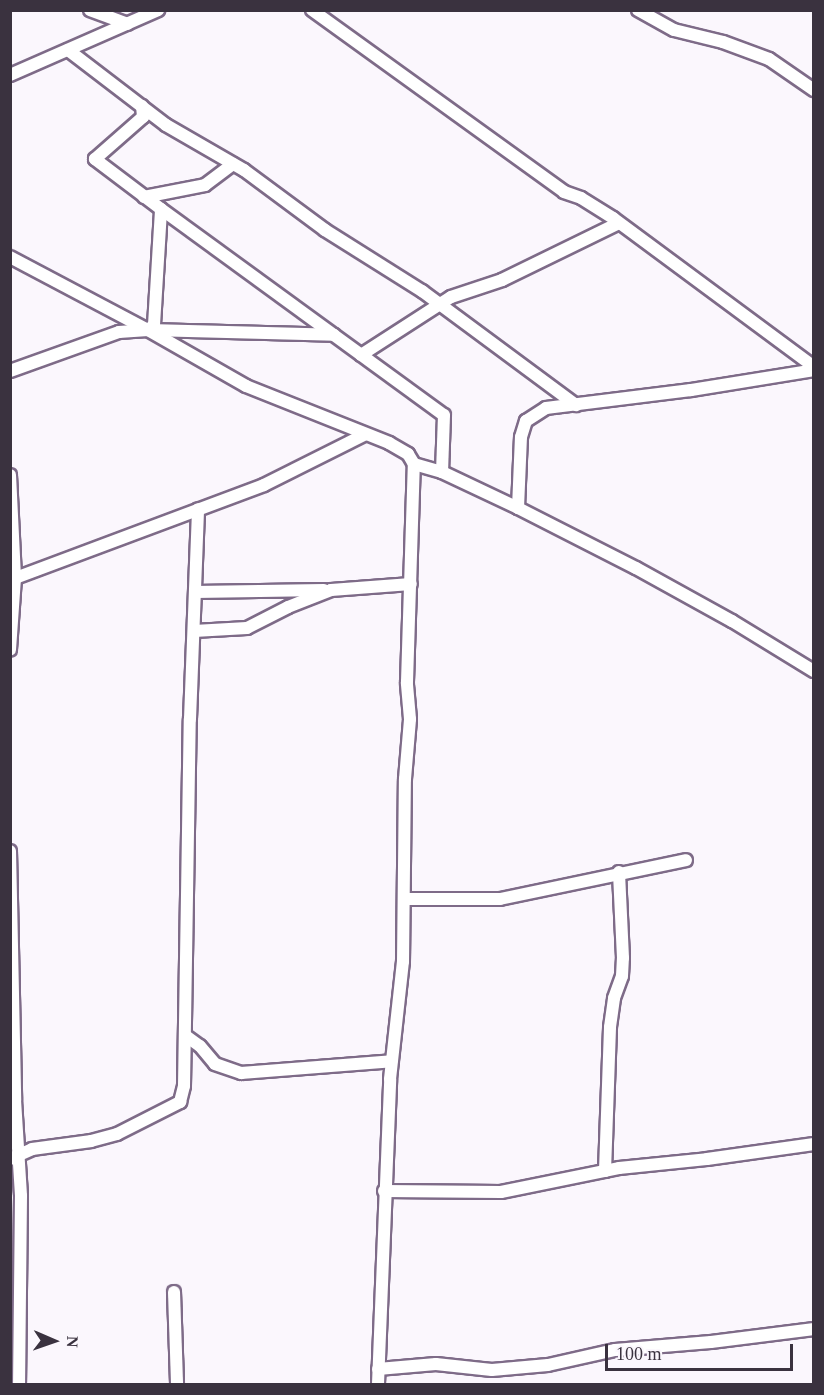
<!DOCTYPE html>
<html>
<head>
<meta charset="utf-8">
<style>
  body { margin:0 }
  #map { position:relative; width:824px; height:1395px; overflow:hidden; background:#fbf7fd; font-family:"Times New Roman",serif }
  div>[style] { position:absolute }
  .roads { filter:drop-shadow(2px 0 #7e6b88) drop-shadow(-2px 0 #7e6b88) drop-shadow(0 2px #7e6b88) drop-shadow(0 -2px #7e6b88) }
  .street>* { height:12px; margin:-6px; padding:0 6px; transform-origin:6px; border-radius:6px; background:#fff }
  span { translate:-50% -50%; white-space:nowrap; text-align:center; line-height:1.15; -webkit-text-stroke:5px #fbf7fd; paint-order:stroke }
  .frame { position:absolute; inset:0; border:12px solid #3a323f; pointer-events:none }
  .north { position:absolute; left:24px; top:1311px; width:60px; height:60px; -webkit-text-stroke:4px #fbf7fd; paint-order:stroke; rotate:92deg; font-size:16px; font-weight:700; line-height:24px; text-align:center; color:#3a323f }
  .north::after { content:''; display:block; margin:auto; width:21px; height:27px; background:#3a323f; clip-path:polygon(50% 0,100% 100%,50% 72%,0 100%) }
  .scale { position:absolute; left:605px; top:1344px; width:188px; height:27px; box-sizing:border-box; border:3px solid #3a323f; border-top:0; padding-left:8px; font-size:18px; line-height:21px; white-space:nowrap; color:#3a323f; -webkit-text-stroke:4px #fbf7fd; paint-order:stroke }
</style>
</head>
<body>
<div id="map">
  <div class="roads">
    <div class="street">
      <i style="left:90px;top:10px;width:40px;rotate:20.2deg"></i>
      <i style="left:312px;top:10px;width:311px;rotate:35.8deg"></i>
      <i style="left:564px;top:192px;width:18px;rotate:19deg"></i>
      <i style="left:581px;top:198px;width:38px;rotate:32deg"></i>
      <i style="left:613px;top:218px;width:250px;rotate:36.5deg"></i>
      <i style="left:638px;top:10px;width:41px;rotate:29.1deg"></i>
      <i style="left:674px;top:30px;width:50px;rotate:13.8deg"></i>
      <i style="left:723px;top:42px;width:49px;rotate:20.3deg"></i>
      <i style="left:769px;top:59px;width:55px;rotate:34.6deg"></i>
      <i style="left:68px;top:50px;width:123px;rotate:37.4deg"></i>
      <i style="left:166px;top:125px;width:90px;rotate:30deg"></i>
      <i style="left:244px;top:170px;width:101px;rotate:36.5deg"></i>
      <i style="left:325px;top:230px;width:115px;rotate:32.2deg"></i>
      <i style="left:422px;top:291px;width:192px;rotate:36.5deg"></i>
      <i style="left:10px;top:75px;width:162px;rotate:-23.7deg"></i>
      <i style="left:144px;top:197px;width:62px;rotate:-11.1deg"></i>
      <i style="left:205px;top:185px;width:35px;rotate:-37deg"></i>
      <i style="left:161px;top:209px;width:350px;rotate:36.1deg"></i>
      <i style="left:444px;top:415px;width:57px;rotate:92deg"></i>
      <i style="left:10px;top:257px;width:156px;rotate:27.9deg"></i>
      <i style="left:148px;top:330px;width:113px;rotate:29.7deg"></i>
      <i style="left:246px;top:386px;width:154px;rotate:21.7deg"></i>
      <i style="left:389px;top:443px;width:22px;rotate:30deg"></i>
      <i style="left:408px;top:454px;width:12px;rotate:59deg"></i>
      <i style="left:414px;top:464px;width:29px;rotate:16deg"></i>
      <i style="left:442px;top:472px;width:84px;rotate:25.3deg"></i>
      <i style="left:518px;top:508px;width:132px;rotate:27deg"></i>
      <i style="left:636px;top:568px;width:110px;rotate:28.9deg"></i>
      <i style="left:732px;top:621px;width:96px;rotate:31.4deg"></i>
      <i style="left:149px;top:330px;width:185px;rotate:1.5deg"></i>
      <i style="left:361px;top:355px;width:107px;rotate:-32.8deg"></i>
      <i style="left:451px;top:297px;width:54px;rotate:-18.4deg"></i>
      <i style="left:502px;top:280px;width:130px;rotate:-26deg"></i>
      <i style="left:10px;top:371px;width:116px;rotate:-19.7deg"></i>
      <i style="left:119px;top:332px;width:29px;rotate:-4deg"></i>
      <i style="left:148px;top:330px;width:8px;rotate:-40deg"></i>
      <i style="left:154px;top:325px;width:116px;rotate:-86.5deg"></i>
      <i style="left:161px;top:209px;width:83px;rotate:-142.9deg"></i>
      <i style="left:95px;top:159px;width:64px;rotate:-41.2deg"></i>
      <i style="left:143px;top:117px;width:11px;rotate:-95deg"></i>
      <i style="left:10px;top:475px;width:103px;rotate:87.2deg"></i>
      <i style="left:15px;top:578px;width:72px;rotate:94deg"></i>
      <i style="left:518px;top:508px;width:71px;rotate:-87.6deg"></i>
      <i style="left:521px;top:437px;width:17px;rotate:-73deg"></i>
      <i style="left:526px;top:421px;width:24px;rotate:-33deg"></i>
      <i style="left:546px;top:408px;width:146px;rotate:-7.1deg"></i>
      <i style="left:691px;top:390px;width:125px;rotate:-9.2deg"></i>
      <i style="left:10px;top:580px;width:271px;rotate:-20.5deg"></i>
      <i style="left:264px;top:485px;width:112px;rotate:-26.6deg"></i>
      <i style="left:195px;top:592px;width:129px;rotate:-0.9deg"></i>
      <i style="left:194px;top:631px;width:53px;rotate:-3.2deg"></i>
      <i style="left:247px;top:628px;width:46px;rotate:-27.1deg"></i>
      <i style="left:288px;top:607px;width:46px;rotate:-21.6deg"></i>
      <i style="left:331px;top:590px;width:80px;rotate:-4.3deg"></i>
      <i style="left:10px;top:851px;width:249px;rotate:88.8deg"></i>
      <i style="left:15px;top:1100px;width:96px;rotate:86.4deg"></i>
      <i style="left:21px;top:1196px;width:188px;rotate:90.6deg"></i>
      <i style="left:404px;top:899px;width:96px"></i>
      <i style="left:500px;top:899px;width:190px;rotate:-11.8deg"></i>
      <i style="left:186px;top:1036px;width:17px;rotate:36deg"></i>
      <i style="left:200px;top:1046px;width:23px;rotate:50deg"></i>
      <i style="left:215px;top:1064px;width:28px;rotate:19deg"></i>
      <i style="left:241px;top:1073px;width:151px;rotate:-4.5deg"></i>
      <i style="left:10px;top:1159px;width:24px;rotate:-24deg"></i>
      <i style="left:32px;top:1149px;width:60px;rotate:-7.7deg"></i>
      <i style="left:91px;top:1141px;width:27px;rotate:-15deg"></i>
      <i style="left:117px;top:1134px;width:71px;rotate:-26.9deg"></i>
      <i style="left:180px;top:1102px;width:16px;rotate:-76deg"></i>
      <i style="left:184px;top:1086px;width:367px;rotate:-89.1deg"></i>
      <i style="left:190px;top:719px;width:210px;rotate:-87.8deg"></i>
      <i style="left:605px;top:1171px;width:144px;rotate:-88deg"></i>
      <i style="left:610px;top:1027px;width:29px;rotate:-82deg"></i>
      <i style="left:614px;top:998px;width:23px;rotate:-70deg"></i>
      <i style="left:622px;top:976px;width:18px;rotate:-87deg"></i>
      <i style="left:623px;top:958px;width:86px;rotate:-92.7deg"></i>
      <i style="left:384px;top:1191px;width:117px;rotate:0.5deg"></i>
      <i style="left:501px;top:1192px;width:120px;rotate:-11.5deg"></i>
      <i style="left:619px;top:1168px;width:88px;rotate:-5.8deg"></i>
      <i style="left:707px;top:1159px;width:108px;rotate:-8deg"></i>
      <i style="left:174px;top:1292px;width:92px;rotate:88.1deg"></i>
      <i style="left:378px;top:1369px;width:58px;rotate:-4.9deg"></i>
      <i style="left:436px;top:1364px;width:56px;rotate:6.1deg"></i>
      <i style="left:492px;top:1370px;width:56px;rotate:-5.1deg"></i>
      <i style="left:548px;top:1365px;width:69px;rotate:-12.6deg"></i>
      <i style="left:615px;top:1350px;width:96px;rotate:-4.8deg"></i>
      <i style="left:711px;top:1342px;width:104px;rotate:-7.2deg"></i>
      <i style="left:378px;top:1384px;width:305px;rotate:-87.7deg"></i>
      <i style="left:390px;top:1079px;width:118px;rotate:-83.7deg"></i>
      <i style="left:403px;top:962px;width:183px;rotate:-89.4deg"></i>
      <i style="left:405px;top:779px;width:60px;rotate:-85.2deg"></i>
      <i style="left:410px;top:719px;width:37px;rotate:-95deg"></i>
      <i style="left:407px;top:682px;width:218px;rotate:-88.2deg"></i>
    </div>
  </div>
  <div class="frame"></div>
  <div class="north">N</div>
  <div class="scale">100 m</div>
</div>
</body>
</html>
